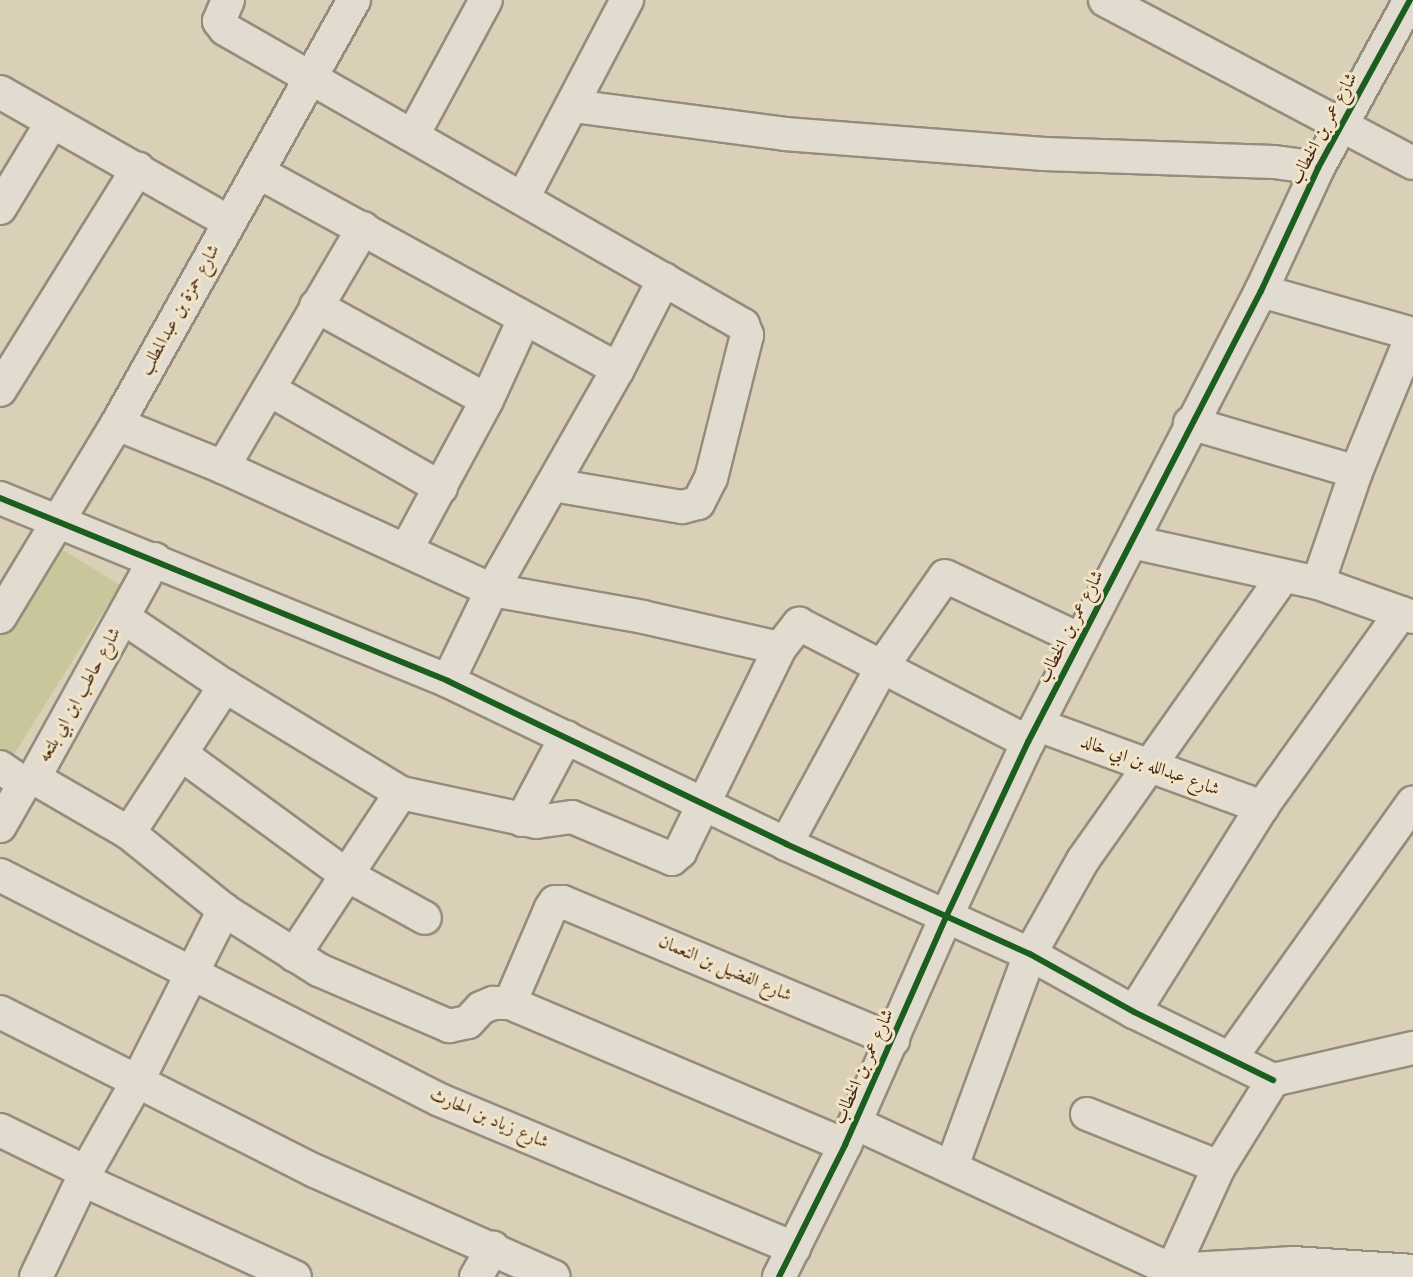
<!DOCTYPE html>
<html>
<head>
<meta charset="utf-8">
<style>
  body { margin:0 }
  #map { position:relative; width:1413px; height:1277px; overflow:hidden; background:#dad0b7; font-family:Cardo,Amiri,serif }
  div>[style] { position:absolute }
  .green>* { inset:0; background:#c9c69b }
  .roads { filter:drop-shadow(2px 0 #968c7d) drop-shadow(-2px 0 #968c7d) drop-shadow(0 2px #968c7d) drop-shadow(0 -2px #968c7d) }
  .minor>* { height:32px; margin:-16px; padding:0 16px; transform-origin:16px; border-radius:16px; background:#e2dcd0 }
  .cycleway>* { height:6px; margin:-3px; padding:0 3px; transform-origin:3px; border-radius:3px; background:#1b5e20 }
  span { translate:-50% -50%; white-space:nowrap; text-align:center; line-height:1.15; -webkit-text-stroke:6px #f1e4c6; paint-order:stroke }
  .street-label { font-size:18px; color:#45261a }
</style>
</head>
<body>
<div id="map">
  <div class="green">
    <i style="clip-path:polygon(53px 544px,120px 585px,11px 759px,0 752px,0 628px)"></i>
  </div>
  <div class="roads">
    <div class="minor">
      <i style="left:228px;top:0;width:23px;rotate:113deg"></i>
      <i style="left:219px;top:21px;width:10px;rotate:53deg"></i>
      <i style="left:225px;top:29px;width:597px;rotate:29.74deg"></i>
      <i style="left:743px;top:325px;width:11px;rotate:68deg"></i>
      <i style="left:747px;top:335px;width:147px;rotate:104.1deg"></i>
      <i style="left:711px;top:478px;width:28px;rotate:117deg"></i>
      <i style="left:698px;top:503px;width:16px;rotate:166deg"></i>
      <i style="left:682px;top:507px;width:131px;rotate:-170.3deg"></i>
      <i style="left:1105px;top:0;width:348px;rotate:27.9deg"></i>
      <i style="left:0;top:92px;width:263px;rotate:29.6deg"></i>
      <i style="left:573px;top:106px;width:214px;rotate:7.5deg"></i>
      <i style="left:785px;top:134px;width:260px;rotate:4.4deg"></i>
      <i style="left:1044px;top:154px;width:230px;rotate:2deg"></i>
      <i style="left:1274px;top:162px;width:44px;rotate:7.8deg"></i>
      <i style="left:413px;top:135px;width:153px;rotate:-61.6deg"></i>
      <i style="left:258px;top:172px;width:410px;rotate:28.7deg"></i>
      <i style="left:523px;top:198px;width:224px;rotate:-62.3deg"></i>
      <i style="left:0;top:208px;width:100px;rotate:-58.8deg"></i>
      <i style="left:1261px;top:291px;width:158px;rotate:15.8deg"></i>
      <i style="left:316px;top:306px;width:195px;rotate:28.8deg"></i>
      <i style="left:0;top:390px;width:261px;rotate:-58.1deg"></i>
      <i style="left:270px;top:390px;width:197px;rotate:29.8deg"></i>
      <i style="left:1190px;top:423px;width:173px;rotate:16.4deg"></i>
      <i style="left:117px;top:424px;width:114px;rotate:22.1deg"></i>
      <i style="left:223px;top:467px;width:296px;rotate:24.6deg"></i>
      <i style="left:492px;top:590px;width:153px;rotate:10.1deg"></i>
      <i style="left:643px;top:617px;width:140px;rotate:12.8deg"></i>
      <i style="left:223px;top:467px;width:277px;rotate:-59.6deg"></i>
      <i style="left:0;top:498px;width:484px;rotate:22.2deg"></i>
      <i style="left:448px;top:681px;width:375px;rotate:25.7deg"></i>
      <i style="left:786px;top:844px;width:268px;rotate:24.3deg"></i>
      <i style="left:1030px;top:954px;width:119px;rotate:29.1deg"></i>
      <i style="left:1134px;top:1012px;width:155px;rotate:26.1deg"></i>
      <i style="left:1132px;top:542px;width:190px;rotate:12.4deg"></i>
      <i style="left:1318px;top:583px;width:101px;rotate:19.7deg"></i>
      <i style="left:406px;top:550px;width:170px;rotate:-61.6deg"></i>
      <i style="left:487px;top:400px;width:89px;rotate:-65.4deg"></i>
      <i style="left:1318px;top:583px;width:117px;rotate:-71.1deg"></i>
      <i style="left:1356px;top:472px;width:150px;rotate:-67.7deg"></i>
      <i style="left:0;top:617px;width:226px;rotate:-58.8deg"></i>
      <i style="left:117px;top:424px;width:486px;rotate:-60.8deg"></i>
      <i style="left:124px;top:618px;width:122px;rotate:34deg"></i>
      <i style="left:225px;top:686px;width:206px;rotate:31.3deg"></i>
      <i style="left:401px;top:793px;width:138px;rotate:12.1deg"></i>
      <i style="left:536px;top:822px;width:36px;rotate:-8deg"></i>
      <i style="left:572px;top:817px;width:108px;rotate:22.8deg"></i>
      <i style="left:672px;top:859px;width:11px;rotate:-41deg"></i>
      <i style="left:680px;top:852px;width:227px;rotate:-63.9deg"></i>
      <i style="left:780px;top:648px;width:31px;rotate:-52deg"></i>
      <i style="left:799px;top:624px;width:258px;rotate:27.3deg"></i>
      <i style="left:448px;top:681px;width:101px;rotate:-64.2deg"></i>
      <i style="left:492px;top:590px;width:254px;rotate:-60.3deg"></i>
      <i style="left:618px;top:369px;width:101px;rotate:-62.9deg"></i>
      <i style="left:1038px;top:725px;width:239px;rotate:20.1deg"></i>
      <i style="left:181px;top:754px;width:203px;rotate:36.2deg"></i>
      <i style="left:345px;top:874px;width:91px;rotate:28.8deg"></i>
      <i style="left:0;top:767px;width:29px;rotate:35deg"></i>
      <i style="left:34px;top:778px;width:110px;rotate:30.1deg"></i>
      <i style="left:129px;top:833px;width:122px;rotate:39deg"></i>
      <i style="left:224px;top:910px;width:112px;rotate:32.3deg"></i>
      <i style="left:319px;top:970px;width:142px;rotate:23.3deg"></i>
      <i style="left:449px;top:1026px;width:19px;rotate:-12deg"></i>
      <i style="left:468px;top:1022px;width:19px;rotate:-47deg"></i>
      <i style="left:481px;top:1008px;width:13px;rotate:-23deg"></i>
      <i style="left:493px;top:1003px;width:17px"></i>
      <i style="left:510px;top:1003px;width:364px;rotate:23deg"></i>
      <i style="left:522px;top:820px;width:94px;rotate:-62.1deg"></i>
      <i style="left:0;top:826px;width:48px;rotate:-60.3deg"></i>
      <i style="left:24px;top:784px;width:12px;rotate:-31deg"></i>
      <i style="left:34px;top:778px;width:250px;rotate:-61.1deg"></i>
      <i style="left:129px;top:833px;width:176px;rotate:-56.9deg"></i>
      <i style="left:786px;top:844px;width:204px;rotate:-61.5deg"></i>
      <i style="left:883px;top:665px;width:108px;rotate:-55.1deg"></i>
      <i style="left:945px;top:576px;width:150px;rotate:25.2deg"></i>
      <i style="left:0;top:875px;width:494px;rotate:27.1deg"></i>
      <i style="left:440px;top:1100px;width:384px;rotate:22.7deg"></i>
      <i style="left:294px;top:955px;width:194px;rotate:-56.6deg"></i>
      <i style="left:510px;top:1003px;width:103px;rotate:-66.7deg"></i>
      <i style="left:551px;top:908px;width:7px;rotate:-56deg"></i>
      <i style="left:555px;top:902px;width:8px"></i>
      <i style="left:563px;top:902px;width:358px;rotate:22.7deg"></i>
      <i style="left:0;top:1012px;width:353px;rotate:26.8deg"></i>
      <i style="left:315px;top:1171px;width:261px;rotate:23.9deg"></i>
      <i style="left:1134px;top:1012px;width:242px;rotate:-58deg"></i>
      <i style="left:1262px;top:807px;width:239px;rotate:-54.4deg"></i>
      <i style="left:1230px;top:1059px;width:315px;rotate:-54.5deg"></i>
      <i style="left:1273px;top:1080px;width:144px;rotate:-12.9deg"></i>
      <i style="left:1087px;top:1114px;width:142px;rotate:21.9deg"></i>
      <i style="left:855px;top:1123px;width:349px;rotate:24.9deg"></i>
      <i style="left:1172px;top:1270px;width:121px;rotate:-3.3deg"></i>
      <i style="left:1293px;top:1263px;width:120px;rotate:3.8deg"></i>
      <i style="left:0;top:1130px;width:96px;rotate:26deg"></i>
      <i style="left:952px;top:1166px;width:226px;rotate:-69.8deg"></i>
      <i style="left:1030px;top:954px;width:108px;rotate:-60.6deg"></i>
      <i style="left:1083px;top:860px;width:347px;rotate:-54.8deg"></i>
      <i style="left:83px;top:1180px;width:233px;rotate:24.6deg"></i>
      <i style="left:36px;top:1277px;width:116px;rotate:-64.5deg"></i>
      <i style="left:86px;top:1172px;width:106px;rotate:-60.5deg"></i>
      <i style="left:138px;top:1080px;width:191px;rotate:-63.2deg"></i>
      <i style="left:476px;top:1277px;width:34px;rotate:-60deg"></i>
      <i style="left:779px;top:1277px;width:148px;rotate:-63.4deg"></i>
      <i style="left:845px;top:1145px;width:249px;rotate:-66.1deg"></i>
      <i style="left:946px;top:917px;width:193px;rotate:-64.9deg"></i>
      <i style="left:1028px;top:742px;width:508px;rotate:-62.68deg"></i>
      <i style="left:1261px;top:291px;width:136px;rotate:-65.1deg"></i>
      <i style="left:1318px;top:168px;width:192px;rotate:-61.3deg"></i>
      <i style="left:1169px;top:1277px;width:121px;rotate:-65.6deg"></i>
      <i style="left:1219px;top:1167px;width:102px;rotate:-58.2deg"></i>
    </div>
  </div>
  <div class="cycleway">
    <i style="left:0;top:498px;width:484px;rotate:22.2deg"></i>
    <i style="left:448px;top:681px;width:375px;rotate:25.7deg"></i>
    <i style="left:786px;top:844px;width:268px;rotate:24.3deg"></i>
    <i style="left:1030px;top:954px;width:119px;rotate:29.1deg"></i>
    <i style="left:1134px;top:1012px;width:155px;rotate:26.1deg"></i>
    <i style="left:779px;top:1277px;width:148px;rotate:-63.4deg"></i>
    <i style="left:845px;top:1145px;width:249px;rotate:-66.1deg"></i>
    <i style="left:946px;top:917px;width:193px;rotate:-64.9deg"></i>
    <i style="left:1028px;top:742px;width:508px;rotate:-62.68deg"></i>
    <i style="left:1261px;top:291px;width:136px;rotate:-65.1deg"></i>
    <i style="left:1318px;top:168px;width:192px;rotate:-61.3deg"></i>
  </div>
  <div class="street-label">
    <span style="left:1324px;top:129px;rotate:-62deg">شارع عمر بن الخطاب</span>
    <span style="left:180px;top:310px;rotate:-61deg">شارع حمزة بن عبدالمطلب</span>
    <span style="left:1071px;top:627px;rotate:-63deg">شارع عمر بن الخطاب</span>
    <span style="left:80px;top:695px;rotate:-61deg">شارع حاطب ابن ابي بلتعه</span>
    <span style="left:1150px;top:766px;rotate:20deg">شارع عبدالله بن ابي خالد</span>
    <span style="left:725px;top:969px;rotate:23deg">شارع الفضيل بن النعمان</span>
    <span style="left:864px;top:1067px;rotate:-66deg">شارع عمر بن الخطاب</span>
    <span style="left:489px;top:1119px;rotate:23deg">شارع زياد بن الحارث</span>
  </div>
</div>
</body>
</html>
